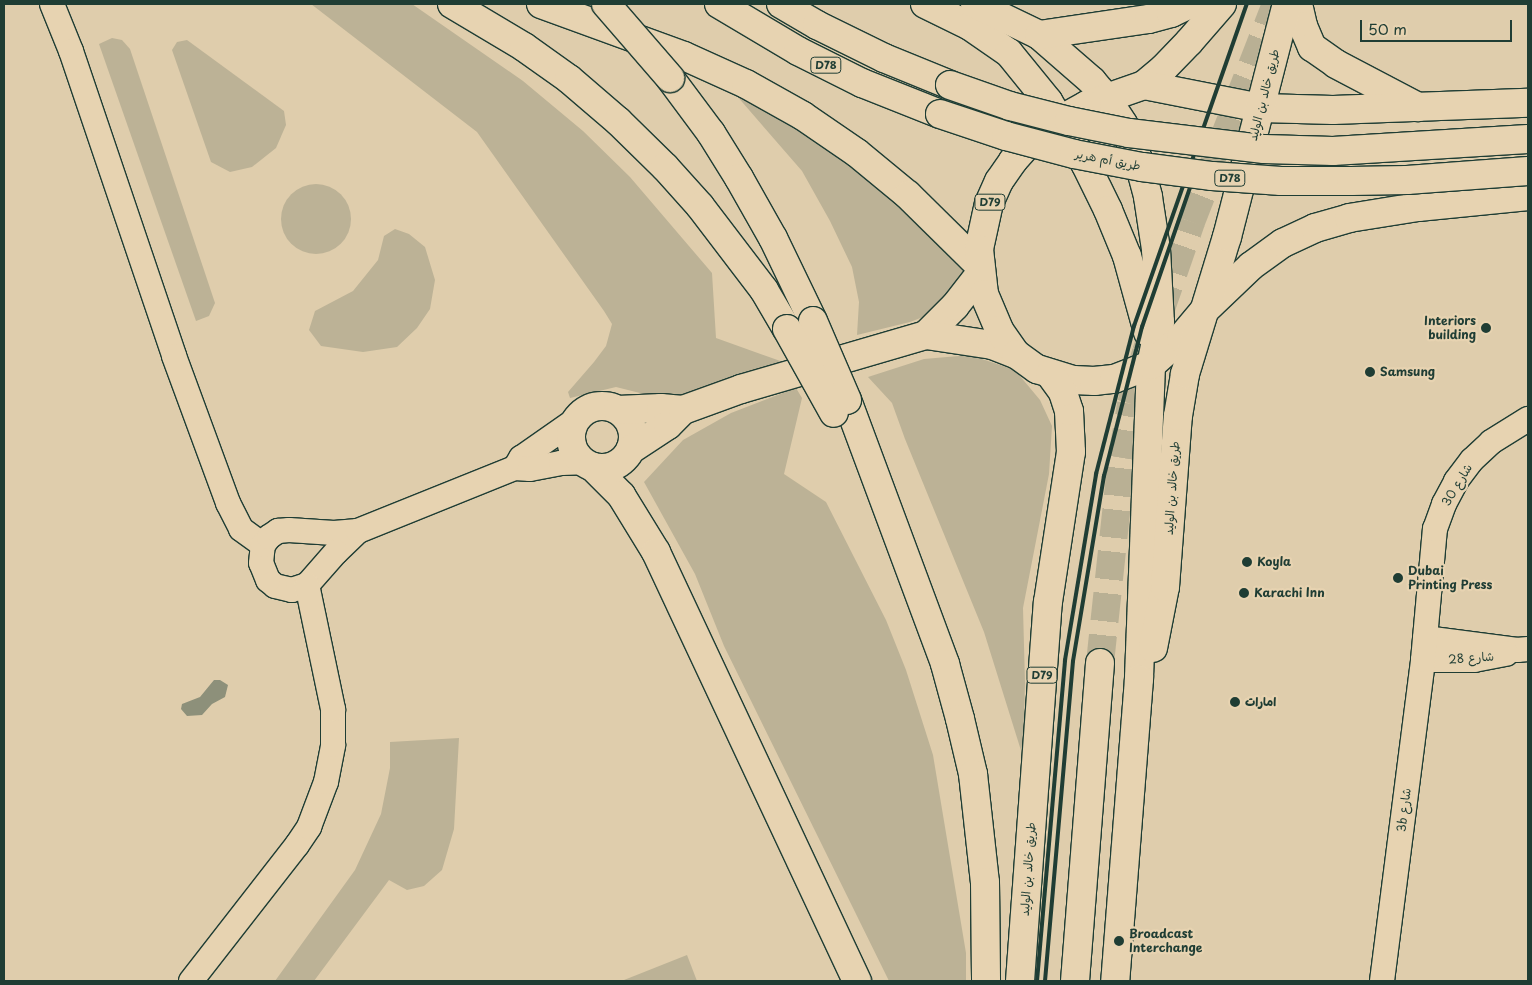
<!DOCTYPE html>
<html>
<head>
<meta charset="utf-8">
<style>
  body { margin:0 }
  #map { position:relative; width:1532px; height:985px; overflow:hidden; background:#dfcdac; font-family:"Playpen Sans","Playpen Sans Arabic",sans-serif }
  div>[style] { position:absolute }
  .green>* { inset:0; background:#bcb296 }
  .round { border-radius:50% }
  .water>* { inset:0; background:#8d907a }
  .primary-tunnel>* { height:28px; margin-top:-14px; transform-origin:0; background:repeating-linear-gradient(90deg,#b9b094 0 28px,transparent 0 42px) }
  .roads { filter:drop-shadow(1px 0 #1f3d34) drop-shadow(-1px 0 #1f3d34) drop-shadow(0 1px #1f3d34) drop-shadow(0 -1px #1f3d34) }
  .street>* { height:24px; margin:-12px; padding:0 12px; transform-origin:12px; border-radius:12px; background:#e7d3b1 }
  .secondary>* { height:28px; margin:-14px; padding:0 14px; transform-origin:14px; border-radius:14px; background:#e7d3b1 }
  .secondary>.ring { margin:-14px; padding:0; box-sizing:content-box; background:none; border:28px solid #e7d3b1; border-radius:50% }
  .primary>* { height:28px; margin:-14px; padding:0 14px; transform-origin:14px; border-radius:14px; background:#e7d3b1 }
  .rail>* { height:4px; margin:-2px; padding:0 2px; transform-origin:2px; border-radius:2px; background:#1f3d34 }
  .bridges { filter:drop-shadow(1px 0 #1f3d34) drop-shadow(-1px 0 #1f3d34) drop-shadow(0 1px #1f3d34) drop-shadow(0 -1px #1f3d34) }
  .primary-bridge>* { height:28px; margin:-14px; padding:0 14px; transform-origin:14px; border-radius:14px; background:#e7d3b1 }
  .dots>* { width:14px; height:14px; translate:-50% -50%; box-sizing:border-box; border:2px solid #e7d3b1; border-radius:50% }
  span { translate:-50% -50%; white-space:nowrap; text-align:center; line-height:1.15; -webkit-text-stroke:4.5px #e7d3b1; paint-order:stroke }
  .shield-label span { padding:1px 4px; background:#e7d3b1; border:1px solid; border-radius:4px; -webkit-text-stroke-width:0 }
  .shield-label { font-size:11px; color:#1f3d34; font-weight:700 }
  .street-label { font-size:12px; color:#1f3d34 }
  .poi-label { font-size:12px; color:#1f3d34; font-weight:700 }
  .right { translate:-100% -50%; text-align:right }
  .left { translate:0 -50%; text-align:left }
  .frame { position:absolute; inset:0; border:5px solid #1f3d34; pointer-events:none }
  .scale { position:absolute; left:1360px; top:20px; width:152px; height:22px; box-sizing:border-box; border:2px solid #1f3d34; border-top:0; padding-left:6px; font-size:15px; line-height:18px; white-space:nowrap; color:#1f3d34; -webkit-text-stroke:4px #e7d3b1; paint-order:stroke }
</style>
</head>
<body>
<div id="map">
  <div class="green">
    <i style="clip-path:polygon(311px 4px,412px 4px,523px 81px,583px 131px,630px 177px,712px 273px,716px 338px,786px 363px,706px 391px,664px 399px,616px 387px,570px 398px,568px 392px,594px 362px,606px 346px,612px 324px,604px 311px,477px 132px)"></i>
    <i style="clip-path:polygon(112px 38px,122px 40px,130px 49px,215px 303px,209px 316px,196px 321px,99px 44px)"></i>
    <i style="clip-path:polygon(187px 40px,284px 111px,286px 125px,276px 148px,252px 167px,230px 172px,211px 162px,172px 50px,177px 42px)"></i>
    <i style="clip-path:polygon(730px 88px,791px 122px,931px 218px,968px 275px,944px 309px,910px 322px,857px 335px,859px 302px,852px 267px,830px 221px,802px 171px)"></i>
    <i class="round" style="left:281px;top:184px;width:70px;height:70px"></i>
    <i style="clip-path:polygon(395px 229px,409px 234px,425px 247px,435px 280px,430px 309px,417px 328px,397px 347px,363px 352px,321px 346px,309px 330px,315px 311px,353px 291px,378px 260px,384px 236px)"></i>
    <i style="clip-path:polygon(970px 355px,1015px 370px,1040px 400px,1052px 426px,1049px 474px,1023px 608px,1025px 683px,1023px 757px,984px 632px,905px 439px,892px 403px,868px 377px,924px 359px)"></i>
    <i style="clip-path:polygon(796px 388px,802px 398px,784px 474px,826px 502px,886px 620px,906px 670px,933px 755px,966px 953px,966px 981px,889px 981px,724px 646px,695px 574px,644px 482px,683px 440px,731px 413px)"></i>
    <i style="clip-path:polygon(459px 738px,454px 829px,442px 870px,424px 886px,407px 890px,389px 880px,314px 981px,275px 981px,355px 870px,381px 814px,390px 768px,390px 742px)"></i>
    <i style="clip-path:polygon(687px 955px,697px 981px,624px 981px,624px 980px)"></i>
  </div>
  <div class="water">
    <i style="clip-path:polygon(214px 680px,220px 680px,228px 685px,225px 697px,212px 704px,202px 715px,187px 716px,181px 709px,182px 704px,200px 697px)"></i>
  </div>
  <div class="primary-tunnel">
    <i style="left:1100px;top:663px;width:206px;rotate:-83.9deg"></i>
    <i style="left:1122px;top:458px;width:55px;rotate:-80.5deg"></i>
    <i style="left:1131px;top:404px;width:54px;rotate:-73.9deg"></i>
    <i style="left:1146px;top:352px;width:138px;rotate:-70.9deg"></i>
    <i style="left:1191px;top:222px;width:234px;rotate:-68.7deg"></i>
  </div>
  <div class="roads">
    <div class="street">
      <i style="left:52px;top:4px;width:51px;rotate:68deg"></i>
      <i style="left:71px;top:51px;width:322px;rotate:71.3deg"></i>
      <i style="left:174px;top:356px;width:157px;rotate:69.8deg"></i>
      <i style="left:228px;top:503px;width:29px;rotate:63deg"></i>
      <i style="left:241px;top:529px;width:27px;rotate:36deg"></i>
      <i style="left:515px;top:468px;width:12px;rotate:-59deg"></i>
      <i style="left:521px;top:458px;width:68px;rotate:-34.9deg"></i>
      <i style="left:289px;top:530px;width:45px;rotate:3.8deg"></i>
      <i style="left:334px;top:533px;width:24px;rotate:-5deg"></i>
      <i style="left:358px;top:531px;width:30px;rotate:136deg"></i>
      <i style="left:336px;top:552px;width:44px;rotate:131.3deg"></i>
      <i style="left:307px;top:585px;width:16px;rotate:162deg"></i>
      <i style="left:292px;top:590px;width:17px;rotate:-167deg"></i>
      <i style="left:275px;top:586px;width:9px;rotate:-139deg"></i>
      <i style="left:268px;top:580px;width:18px;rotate:-112deg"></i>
      <i style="left:261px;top:563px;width:18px;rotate:-84deg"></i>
      <i style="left:263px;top:545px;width:10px;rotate:-53deg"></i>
      <i style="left:269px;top:537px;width:11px;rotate:-34deg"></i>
      <i style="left:278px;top:531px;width:11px;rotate:-5deg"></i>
      <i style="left:358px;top:531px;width:169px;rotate:-21.9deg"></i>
      <i style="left:515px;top:468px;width:15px;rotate:4deg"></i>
      <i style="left:530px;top:469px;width:32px;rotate:-11deg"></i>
      <i style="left:561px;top:463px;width:23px;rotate:-2deg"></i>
      <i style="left:1425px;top:638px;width:93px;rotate:7.4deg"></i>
      <i style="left:1517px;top:650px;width:11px;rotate:-5deg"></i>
      <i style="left:1423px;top:660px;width:51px"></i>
      <i style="left:1474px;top:660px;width:33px;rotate:-11deg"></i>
      <i style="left:191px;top:981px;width:172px;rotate:-52.1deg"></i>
      <i style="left:297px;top:845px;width:22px;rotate:-56deg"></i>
      <i style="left:309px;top:827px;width:48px;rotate:-69.3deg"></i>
      <i style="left:326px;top:782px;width:38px;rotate:-79deg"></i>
      <i style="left:333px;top:745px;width:36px;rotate:-90deg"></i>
      <i style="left:333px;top:709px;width:127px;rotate:-101.8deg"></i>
      <i style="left:1382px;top:981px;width:324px;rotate:-82.7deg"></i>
      <i style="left:1423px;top:660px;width:132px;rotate:-84.8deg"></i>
      <i style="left:1435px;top:529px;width:27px;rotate:-70deg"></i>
      <i style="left:1444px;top:504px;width:26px;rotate:-62deg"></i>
      <i style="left:1456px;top:481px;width:26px;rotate:-53deg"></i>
      <i style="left:1472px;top:460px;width:26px;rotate:-43deg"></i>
      <i style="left:1491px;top:442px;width:44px;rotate:-31.9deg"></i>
    </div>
    <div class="secondary">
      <i style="left:926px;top:335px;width:41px;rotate:-45deg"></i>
      <i style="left:955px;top:306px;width:41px;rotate:-52deg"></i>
      <i class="ring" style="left:571px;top:406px;width:34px;height:34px"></i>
      <i style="left:618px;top:410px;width:43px;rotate:-2.7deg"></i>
      <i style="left:661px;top:408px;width:22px;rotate:5deg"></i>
      <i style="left:630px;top:450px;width:45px;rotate:-33.3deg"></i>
      <i style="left:668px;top:425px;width:21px;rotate:-45deg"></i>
      <i style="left:683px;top:410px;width:62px;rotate:-19.9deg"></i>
      <i style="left:741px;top:389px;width:193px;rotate:-16.3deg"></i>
      <i style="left:926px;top:335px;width:67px;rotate:8.6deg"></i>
      <i style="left:992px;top:345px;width:26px;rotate:21deg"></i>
    </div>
    <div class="primary">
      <i style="left:452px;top:4px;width:84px;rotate:30.8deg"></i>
      <i style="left:524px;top:47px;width:55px;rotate:35.4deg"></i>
      <i style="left:569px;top:79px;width:65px;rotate:40.6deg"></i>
      <i style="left:618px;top:121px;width:66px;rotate:44.4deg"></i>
      <i style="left:665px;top:167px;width:52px;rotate:48.1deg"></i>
      <i style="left:700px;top:206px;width:106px;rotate:52.7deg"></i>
      <i style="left:764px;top:290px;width:45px;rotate:59.5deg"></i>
      <i style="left:541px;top:4px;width:152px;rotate:20deg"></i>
      <i style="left:684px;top:56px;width:68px;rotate:24.3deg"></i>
      <i style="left:746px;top:84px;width:65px;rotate:29.3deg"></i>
      <i style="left:803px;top:116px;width:65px;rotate:34.4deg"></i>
      <i style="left:857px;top:153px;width:66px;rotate:39.5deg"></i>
      <i style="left:908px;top:195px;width:101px;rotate:44.6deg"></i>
      <i style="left:719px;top:4px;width:92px;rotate:30.7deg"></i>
      <i style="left:798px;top:51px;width:72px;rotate:26.6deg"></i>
      <i style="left:862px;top:83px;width:84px;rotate:21.7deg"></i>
      <i style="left:781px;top:4px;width:42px;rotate:30.3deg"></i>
      <i style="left:817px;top:25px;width:75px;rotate:26.2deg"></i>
      <i style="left:884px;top:58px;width:71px;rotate:22.2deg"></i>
      <i style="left:925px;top:4px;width:50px;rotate:26.1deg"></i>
      <i style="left:970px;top:26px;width:47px;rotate:34.7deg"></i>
      <i style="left:1009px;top:53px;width:62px;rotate:50.9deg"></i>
      <i style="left:1048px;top:101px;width:74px;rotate:59.3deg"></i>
      <i style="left:1086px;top:165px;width:50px;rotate:63.9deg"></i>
      <i style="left:1108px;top:210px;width:50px;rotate:67.6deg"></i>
      <i style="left:1127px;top:256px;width:79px;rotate:74.6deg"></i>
      <i style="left:975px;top:4px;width:71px;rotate:25.8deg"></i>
      <i style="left:1039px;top:35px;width:70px;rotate:41deg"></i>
      <i style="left:1092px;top:81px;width:23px;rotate:50deg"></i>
      <i style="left:1107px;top:99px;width:30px;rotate:57deg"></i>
      <i style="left:1123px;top:124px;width:38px;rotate:67deg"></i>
      <i style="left:1138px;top:159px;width:39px;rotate:75deg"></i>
      <i style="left:1148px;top:197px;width:53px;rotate:81.3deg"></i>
      <i style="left:1156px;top:249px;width:73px;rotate:86.9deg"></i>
      <i style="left:1160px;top:322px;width:44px;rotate:101.8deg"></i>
      <i style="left:1151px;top:365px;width:314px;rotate:92.2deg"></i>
      <i style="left:1139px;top:679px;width:303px;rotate:94.5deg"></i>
      <i style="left:1222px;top:4px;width:50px;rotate:131deg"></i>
      <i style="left:1189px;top:42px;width:37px;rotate:134deg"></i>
      <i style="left:1163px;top:69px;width:25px;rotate:140deg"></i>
      <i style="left:1144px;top:85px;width:60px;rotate:160.7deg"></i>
      <i style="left:1087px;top:105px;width:31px;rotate:151deg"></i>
      <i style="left:1060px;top:120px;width:39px;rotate:143deg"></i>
      <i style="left:1029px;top:143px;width:24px;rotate:132deg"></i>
      <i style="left:1013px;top:161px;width:24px;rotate:125deg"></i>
      <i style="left:999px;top:181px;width:24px;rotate:114deg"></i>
      <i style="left:989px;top:203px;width:47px;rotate:102.3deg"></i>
      <i style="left:979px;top:249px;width:45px;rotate:83.7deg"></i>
      <i style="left:984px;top:294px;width:39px;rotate:67deg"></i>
      <i style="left:999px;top:330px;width:29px;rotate:55deg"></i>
      <i style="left:1016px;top:354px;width:26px;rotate:36deg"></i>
      <i style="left:1037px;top:369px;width:39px;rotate:17deg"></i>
      <i style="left:1074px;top:380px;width:20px;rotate:3deg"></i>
      <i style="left:1094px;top:381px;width:20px;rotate:-6deg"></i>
      <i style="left:1114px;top:379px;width:40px;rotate:-21deg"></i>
      <i style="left:1151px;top:365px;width:40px;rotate:-42deg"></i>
      <i style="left:1181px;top:338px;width:34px;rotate:-50deg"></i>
      <i style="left:1203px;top:312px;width:66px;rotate:-43.8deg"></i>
      <i style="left:1251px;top:266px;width:39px;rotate:-36deg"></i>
      <i style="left:1283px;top:243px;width:35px;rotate:-25deg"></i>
      <i style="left:1315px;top:228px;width:35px;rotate:-16deg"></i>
      <i style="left:1349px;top:218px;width:70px;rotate:-9.1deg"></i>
      <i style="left:1418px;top:207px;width:111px;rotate:-5.7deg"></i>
      <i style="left:1298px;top:4px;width:23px;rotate:77deg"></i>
      <i style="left:1303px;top:26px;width:23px;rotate:67deg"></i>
      <i style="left:1312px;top:47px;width:29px;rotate:35deg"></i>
      <i style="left:1336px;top:64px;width:93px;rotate:27.7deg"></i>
      <i style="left:1039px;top:35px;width:111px;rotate:-8.3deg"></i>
      <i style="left:1149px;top:19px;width:23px;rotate:-15deg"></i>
      <i style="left:1171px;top:13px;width:21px;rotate:-25deg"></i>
      <i style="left:670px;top:78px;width:69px;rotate:53.3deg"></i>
      <i style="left:711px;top:133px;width:53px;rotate:58.1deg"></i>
      <i style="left:739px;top:178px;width:69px;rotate:60.5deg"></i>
      <i style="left:773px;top:238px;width:92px;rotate:64.3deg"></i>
      <i style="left:1144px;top:85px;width:119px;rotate:11.1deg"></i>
      <i style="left:1261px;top:108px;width:72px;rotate:1.6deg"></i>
      <i style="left:1333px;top:110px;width:195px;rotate:-2.1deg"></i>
      <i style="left:847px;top:400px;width:282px;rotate:69.6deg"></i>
      <i style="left:945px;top:664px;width:57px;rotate:74.7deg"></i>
      <i style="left:960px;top:719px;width:57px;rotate:76.7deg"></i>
      <i style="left:973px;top:774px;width:109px;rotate:83.7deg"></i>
      <i style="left:985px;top:882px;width:99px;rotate:89.4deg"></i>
      <i style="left:593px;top:467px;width:40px;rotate:45deg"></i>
      <i style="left:621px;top:495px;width:67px;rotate:58.4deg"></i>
      <i style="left:656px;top:552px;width:474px;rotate:64.9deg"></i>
      <i style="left:1153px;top:648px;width:62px;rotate:-78.9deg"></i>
      <i style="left:1165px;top:587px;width:171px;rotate:-85.7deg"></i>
      <i style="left:1178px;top:416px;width:43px;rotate:-80.5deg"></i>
      <i style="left:1185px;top:374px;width:143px;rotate:-73deg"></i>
      <i style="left:1227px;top:237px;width:241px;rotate:-75.6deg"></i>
      <i style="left:1020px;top:981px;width:380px;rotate:-85.8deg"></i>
      <i style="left:1048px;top:602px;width:152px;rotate:-81.3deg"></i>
      <i style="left:1071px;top:452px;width:41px;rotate:-92.8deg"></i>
      <i style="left:1069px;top:411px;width:20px;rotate:-108deg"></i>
      <i style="left:1063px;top:392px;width:22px;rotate:-126deg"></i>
      <i style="left:1075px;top:981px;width:319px;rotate:-85.5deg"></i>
    </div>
  </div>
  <div class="rail">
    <i style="left:1037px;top:981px;width:322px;rotate:-85deg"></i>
    <i style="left:1065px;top:660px;width:189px;rotate:-80.5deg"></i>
    <i style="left:1096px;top:474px;width:153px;rotate:-75.6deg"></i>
    <i style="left:1134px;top:326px;width:341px;rotate:-70.7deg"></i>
    <i style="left:1045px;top:981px;width:321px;rotate:-85deg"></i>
    <i style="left:1073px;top:661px;width:188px;rotate:-80.5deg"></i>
    <i style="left:1104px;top:476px;width:154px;rotate:-75.7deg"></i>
    <i style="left:1142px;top:327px;width:172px;rotate:-71deg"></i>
  </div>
  <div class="bridges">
    <div class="primary-bridge">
      <i style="left:606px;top:4px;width:98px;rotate:49.1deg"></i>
      <i style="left:950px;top:85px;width:64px;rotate:19.3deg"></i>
      <i style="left:1010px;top:106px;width:61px;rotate:14.3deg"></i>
      <i style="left:1069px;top:121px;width:61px;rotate:11.3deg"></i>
      <i style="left:1129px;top:133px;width:136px;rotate:6.8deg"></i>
      <i style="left:1264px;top:149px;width:69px;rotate:1.7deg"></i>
      <i style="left:1333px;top:151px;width:195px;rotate:-3.5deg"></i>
      <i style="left:940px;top:114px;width:70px;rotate:18.4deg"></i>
      <i style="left:1006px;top:136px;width:70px;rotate:14.8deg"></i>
      <i style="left:1074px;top:154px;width:69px;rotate:10.8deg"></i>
      <i style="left:1142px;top:167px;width:71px;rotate:7.3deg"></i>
      <i style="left:1212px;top:176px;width:69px;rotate:4.1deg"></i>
      <i style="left:1281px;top:181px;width:70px"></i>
      <i style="left:1351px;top:181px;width:56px;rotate:-1deg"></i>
      <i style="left:1407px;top:180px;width:121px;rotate:-4.3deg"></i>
      <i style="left:813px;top:321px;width:86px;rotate:66.7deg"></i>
      <i style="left:787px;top:329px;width:96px;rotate:60.8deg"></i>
    </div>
  </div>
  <div class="dots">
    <i style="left:1486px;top:328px;background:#1f3d34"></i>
    <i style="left:1370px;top:372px;background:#1f3d34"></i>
    <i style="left:1247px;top:562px;background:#1f3d34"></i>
    <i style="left:1398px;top:578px;background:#1f3d34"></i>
    <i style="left:1244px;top:593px;background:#1f3d34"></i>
    <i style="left:1235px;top:702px;background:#1f3d34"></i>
    <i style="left:1119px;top:941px;background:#1f3d34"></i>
  </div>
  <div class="shield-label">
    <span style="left:826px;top:65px">D78</span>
    <span style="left:1230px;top:178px">D78</span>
    <span style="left:990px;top:202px">D79</span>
    <span style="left:1042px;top:675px">D79</span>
  </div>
  <div class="street-label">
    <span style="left:1264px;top:95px;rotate:-76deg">طريق خالد بن الوليد</span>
    <span style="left:1108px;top:160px;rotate:11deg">طريق أم هرير</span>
    <span style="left:1457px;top:485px;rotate:-59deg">شارع 30</span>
    <span style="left:1172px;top:488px;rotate:-86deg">طريق خالد بن الوليد</span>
    <span style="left:1471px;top:658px;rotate:-4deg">شارع 28</span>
    <span style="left:1404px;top:810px;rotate:-83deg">3b شارع</span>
    <span style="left:1028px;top:869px;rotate:-86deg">طريق خالد بن الوليد</span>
  </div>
  <div class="poi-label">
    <span class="right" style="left:1476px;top:328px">Interiors<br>building</span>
    <span class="left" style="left:1380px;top:372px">Samsung</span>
    <span class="left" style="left:1257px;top:562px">Koyla</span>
    <span class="left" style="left:1408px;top:578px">Dubai<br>Printing Press</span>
    <span class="left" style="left:1254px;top:593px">Karachi Inn</span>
    <span class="left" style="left:1245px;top:702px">امارات</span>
    <span class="left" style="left:1129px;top:941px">Broadcast<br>Interchange</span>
  </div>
  <div class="frame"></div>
  <div class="scale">50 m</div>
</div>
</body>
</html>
